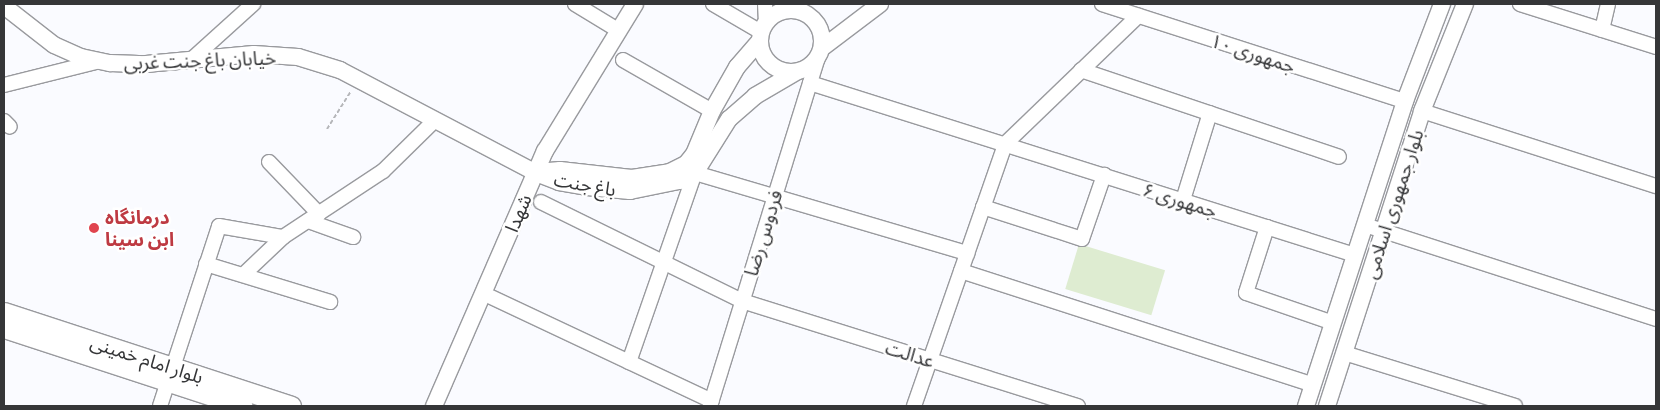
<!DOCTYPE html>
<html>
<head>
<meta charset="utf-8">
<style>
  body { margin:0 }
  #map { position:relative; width:1660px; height:410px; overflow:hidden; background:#fafbff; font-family:Commissioner,"Noto Sans Arabic",sans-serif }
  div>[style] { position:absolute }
  .green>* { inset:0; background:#deecd1; transform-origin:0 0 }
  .path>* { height:2px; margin-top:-1px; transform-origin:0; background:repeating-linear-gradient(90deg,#b5b6b9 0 4px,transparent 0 6.5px) }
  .roads { filter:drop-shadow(1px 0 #999a9e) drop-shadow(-1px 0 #999a9e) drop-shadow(0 1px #999a9e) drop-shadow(0 -1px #999a9e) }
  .minor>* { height:14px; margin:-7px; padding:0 7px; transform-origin:7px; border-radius:7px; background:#fff }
  .tertiary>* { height:16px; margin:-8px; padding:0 8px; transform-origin:8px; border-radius:8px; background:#fff }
  .tertiary>.ring { margin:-8px; padding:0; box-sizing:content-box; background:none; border:16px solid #fff; border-radius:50% }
  .secondary>* { height:19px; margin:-9.5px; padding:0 9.5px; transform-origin:9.5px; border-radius:9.5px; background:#fff }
  .dots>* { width:14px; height:14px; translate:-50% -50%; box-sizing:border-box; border:2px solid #fff; border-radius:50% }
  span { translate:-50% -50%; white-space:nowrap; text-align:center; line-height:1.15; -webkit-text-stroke:5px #fff; paint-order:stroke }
  .street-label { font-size:19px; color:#353638 }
  .health-label { font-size:19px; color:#be3a42; font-weight:700 }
  .left { translate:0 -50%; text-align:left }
  .frame { position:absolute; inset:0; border:5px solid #353638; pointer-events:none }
</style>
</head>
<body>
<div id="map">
  <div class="green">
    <i style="left:1079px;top:244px;width:90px;height:47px;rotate:17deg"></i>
  </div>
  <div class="path">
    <i style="left:327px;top:129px;width:45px;rotate:-57.7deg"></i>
  </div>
  <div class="roads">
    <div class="minor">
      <i style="left:575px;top:4px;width:50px;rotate:31.2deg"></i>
      <i style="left:713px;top:4px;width:56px;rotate:30.3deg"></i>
      <i style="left:765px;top:4px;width:17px;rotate:87deg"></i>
      <i style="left:1102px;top:4px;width:318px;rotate:17.8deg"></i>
      <i style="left:1520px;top:4px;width:143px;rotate:17.5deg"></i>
      <i style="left:1602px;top:30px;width:27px;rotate:-77deg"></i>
      <i style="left:191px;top:60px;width:84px;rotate:-42.1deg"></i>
      <i style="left:623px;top:60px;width:103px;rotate:29.8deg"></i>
      <i style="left:1081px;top:70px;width:272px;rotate:18.6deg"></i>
      <i style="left:810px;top:83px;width:571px;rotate:17.52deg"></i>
      <i style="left:4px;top:85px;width:99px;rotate:-14deg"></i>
      <i style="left:1422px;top:111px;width:246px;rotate:17.8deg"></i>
      <i style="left:4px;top:121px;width:8px;rotate:45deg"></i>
      <i style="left:269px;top:162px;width:72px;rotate:46.1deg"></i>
      <i style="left:1183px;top:200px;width:91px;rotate:-72.8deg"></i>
      <i style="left:541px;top:202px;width:224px;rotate:26.2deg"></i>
      <i style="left:742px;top:301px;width:352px;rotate:17.4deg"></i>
      <i style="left:983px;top:207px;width:104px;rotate:17.9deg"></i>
      <i style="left:1082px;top:239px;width:68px;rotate:-71deg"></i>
      <i style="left:308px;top:221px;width:48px;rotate:19.6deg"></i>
      <i style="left:1365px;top:225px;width:306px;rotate:17.9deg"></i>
      <i style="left:1267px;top:227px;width:69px;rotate:107.7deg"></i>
      <i style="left:1246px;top:293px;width:92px;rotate:19deg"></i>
      <i style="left:206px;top:264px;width:130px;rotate:17deg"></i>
      <i style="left:961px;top:271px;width:370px;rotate:17.9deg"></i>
      <i style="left:243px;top:275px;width:55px;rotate:-43.5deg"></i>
      <i style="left:283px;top:237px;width:120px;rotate:-33.4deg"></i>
      <i style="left:383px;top:171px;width:73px;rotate:-44.4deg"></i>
      <i style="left:491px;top:297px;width:244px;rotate:25.2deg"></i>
      <i style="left:1344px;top:353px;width:179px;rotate:17.2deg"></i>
      <i style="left:629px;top:362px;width:200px;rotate:-70.8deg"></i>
      <i style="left:695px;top:173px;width:284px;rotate:16.4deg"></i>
      <i style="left:173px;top:367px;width:148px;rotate:-71.9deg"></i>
      <i style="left:219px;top:226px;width:65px;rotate:9.8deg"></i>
      <i style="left:160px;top:406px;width:25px;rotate:-72deg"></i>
      <i style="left:710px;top:406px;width:362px;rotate:-72.8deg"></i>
      <i style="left:914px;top:406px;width:277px;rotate:-70.8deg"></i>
      <i style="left:1005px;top:144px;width:185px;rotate:-43.9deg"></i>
    </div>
    <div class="tertiary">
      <i style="left:4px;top:6px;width:63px;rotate:38deg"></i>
      <i style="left:54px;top:45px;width:30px;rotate:24deg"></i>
      <i style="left:81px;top:57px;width:30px;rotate:12deg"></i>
      <i style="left:110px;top:63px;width:36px;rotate:2deg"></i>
      <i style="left:146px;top:64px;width:108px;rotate:-5.3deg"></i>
      <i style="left:254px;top:54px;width:44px;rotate:3.9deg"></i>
      <i style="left:298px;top:57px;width:44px;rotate:17.2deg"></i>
      <i style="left:340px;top:70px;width:221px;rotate:27.7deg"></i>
      <i style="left:536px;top:173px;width:25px;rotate:21deg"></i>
      <i style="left:559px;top:182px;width:28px;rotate:10deg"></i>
      <i style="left:587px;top:187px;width:43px;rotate:5.3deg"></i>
      <i style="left:630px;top:191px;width:50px;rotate:-11.5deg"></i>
      <i style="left:679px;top:181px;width:18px;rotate:-27deg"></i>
      <i style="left:695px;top:173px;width:64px;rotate:-57.8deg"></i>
      <i style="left:729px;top:119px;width:35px;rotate:-41deg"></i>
      <i style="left:755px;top:96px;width:48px;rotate:-30.3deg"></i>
      <i class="ring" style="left:760px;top:10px;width:46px;height:46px"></i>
      <i style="left:822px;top:48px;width:73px;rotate:-37.2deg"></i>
      <i style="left:538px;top:172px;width:22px;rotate:-5deg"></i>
      <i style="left:560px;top:170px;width:72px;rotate:6.3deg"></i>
      <i style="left:632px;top:178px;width:38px;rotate:-9deg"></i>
      <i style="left:670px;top:172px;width:18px;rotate:-27deg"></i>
      <i style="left:686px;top:164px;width:13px;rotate:-51deg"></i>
      <i style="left:694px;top:154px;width:47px;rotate:-67.3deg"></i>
      <i style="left:712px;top:111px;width:51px;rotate:-60.4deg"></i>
      <i style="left:737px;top:67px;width:35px;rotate:-49deg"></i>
      <i style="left:434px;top:406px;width:278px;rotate:-66.5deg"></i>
      <i style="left:545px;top:151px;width:172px;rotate:-58.5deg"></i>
      <i style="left:1306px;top:406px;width:321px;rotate:-72deg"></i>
      <i style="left:1405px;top:101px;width:104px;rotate:-69.1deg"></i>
      <i style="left:1327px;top:406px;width:310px;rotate:-72.1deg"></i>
      <i style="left:1422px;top:111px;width:115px;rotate:-68.1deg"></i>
    </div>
    <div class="secondary">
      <i style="left:4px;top:312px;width:302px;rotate:18.1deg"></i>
      <i style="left:4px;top:328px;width:251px;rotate:18.1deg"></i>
    </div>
  </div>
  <div class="dots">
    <i style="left:94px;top:228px;background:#e0444e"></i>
  </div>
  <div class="street-label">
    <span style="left:1253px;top:53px;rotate:18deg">جمهوری ۱۰</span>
    <span style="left:200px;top:60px;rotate:-2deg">خیابان باغ جنت غربی</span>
    <span style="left:585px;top:184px;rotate:10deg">باغ جنت</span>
    <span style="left:1180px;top:200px;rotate:17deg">جمهوری ۶</span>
    <span style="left:1393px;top:204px;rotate:-72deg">بلوار جمهوری اسلامی</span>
    <span style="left:518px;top:213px;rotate:-67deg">شهدا</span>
    <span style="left:763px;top:233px;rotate:-73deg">فردوس رضا</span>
    <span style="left:910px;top:354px;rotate:17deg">عدالت</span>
    <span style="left:147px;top:359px;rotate:18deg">بلوار امام خمینی</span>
  </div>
  <div class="health-label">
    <span class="left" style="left:105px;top:228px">درمانگاه<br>ابن سینا</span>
  </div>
  <div class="frame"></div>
</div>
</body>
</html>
